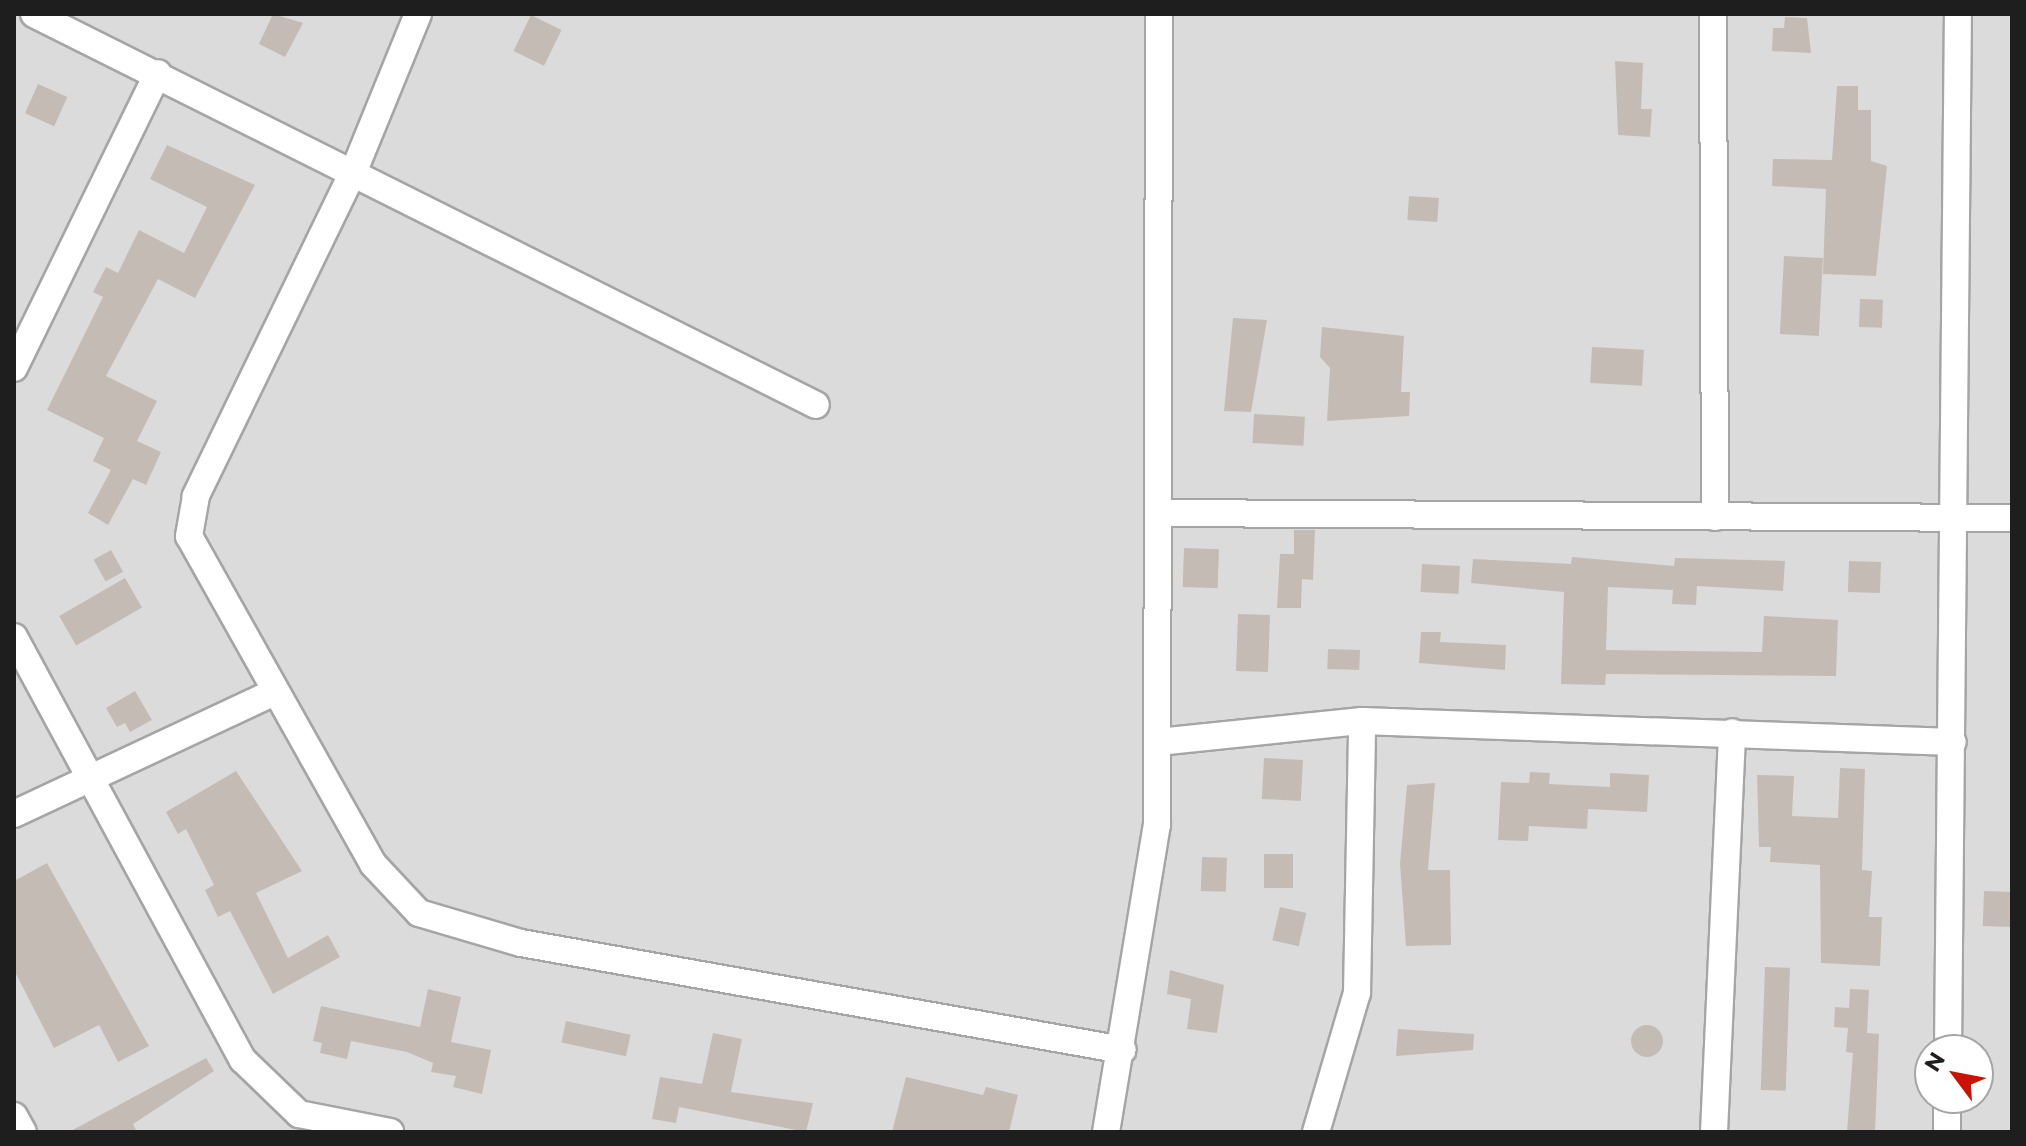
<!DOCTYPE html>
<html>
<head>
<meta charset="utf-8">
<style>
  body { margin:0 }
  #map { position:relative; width:2026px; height:1146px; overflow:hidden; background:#efece4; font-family:Montserrat,sans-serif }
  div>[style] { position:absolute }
  .residential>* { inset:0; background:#dcdbdb }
  .building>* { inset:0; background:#c4bcb4; transform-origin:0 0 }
  .round { border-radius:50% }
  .roads { filter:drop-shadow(2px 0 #a5a5a5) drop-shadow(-2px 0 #a5a5a5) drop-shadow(0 2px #a5a5a5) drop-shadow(0 -2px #a5a5a5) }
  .minor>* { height:26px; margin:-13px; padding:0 13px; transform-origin:13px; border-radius:13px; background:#fff }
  span { translate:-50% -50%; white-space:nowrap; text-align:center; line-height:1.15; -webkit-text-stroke:7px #fff; paint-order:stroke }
  .frame { position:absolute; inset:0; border:16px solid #1e1e1e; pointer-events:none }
  .north { position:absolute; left:1914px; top:1034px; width:80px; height:80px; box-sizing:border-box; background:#fff; border:2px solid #a5a5a5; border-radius:50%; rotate:302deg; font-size:22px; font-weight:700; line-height:32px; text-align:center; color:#1e1e1e }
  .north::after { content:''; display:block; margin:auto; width:28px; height:36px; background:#ca1302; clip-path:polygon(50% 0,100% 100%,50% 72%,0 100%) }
</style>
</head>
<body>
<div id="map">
  <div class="residential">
    <i style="clip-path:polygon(evenodd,14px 14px,2012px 14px,2012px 1132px,14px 1132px,14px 14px,1930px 1050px,1978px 1050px,1978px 1098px,1930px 1098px,1930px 1050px)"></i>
  </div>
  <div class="building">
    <i style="clip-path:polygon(273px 14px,303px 23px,285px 57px,259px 44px)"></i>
    <i style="left:531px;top:15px;width:34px;height:40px;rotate:26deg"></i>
    <i style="clip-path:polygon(1785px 17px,1807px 18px,1811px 53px,1772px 51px,1773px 28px,1784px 28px)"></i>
    <i style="clip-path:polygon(1615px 61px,1643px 63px,1641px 109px,1652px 109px,1650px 137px,1618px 135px)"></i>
    <i style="left:38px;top:84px;width:32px;height:32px;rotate:24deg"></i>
    <i style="clip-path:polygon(1837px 86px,1858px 86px,1858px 110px,1871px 110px,1871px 161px,1887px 166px,1876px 276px,1823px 274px,1826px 189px,1772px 186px,1773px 159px,1832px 160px)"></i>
    <i style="clip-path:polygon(167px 145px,255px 185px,195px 298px,158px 279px,106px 376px,157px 401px,137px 441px,161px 452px,146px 485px,133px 479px,108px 525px,88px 513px,111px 470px,93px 461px,104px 438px,47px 410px,103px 297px,93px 292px,106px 267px,118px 273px,139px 230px,184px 253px,207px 207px,150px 179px)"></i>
    <i style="left:1409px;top:196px;width:30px;height:24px;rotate:4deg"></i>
    <i style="left:1784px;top:256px;width:39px;height:78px;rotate:3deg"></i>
    <i style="left:1860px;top:299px;width:23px;height:28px;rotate:2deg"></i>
    <i style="clip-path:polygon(1233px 318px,1267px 320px,1251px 412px,1224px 411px)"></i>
    <i style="clip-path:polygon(1322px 327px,1404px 336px,1401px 392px,1410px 392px,1409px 416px,1327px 421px,1330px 368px,1320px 357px)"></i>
    <i style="left:1592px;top:347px;width:52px;height:36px;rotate:3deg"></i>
    <i style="left:1254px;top:414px;width:51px;height:29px;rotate:3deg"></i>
    <i style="clip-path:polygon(1294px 530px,1315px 530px,1313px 580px,1302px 579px,1301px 608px,1277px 608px,1280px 554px,1294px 554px)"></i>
    <i style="left:1184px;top:548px;width:35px;height:39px;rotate:2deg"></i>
    <i style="left:111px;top:550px;width:25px;height:20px;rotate:61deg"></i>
    <i style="clip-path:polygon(1572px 557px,1674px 566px,1675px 558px,1785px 561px,1783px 591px,1697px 586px,1696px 605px,1672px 604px,1673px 590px,1608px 587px,1606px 650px,1762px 652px,1764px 616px,1838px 620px,1836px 676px,1606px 674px,1605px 685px,1561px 684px,1564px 592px,1471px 583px,1473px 559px,1571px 564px)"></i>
    <i style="left:1849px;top:561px;width:32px;height:31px;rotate:2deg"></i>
    <i style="left:1422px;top:564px;width:38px;height:28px;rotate:3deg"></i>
    <i style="left:125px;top:578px;width:34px;height:76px;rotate:60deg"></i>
    <i style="left:1238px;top:614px;width:32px;height:57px;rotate:2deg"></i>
    <i style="clip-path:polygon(1421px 632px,1441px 632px,1440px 642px,1506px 645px,1505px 670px,1419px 663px)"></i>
    <i style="left:1328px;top:649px;width:32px;height:20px;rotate:2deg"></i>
    <i style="clip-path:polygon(135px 691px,152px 720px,130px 732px,125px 723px,117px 727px,106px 708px)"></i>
    <i style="left:1264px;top:758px;width:39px;height:41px;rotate:3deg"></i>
    <i style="clip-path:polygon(1840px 768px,1865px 769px,1862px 870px,1872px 871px,1869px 917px,1882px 917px,1880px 966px,1821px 963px,1820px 865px,1770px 862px,1771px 847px,1759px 847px,1757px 775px,1794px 776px,1792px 816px,1838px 818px)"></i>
    <i style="clip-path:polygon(236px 771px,302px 871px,256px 893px,288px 958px,328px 935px,340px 957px,273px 994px,230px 911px,218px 917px,205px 890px,214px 885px,186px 829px,178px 834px,166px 812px)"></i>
    <i style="clip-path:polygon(1530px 772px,1550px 773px,1549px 784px,1610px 787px,1610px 773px,1649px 775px,1647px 812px,1588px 809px,1587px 829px,1529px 826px,1528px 841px,1498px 840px,1501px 782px,1529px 783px)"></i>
    <i style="clip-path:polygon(1435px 783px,1428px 870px,1450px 870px,1451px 945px,1406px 946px,1400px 864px,1407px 785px)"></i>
    <i style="left:1264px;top:854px;width:29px;height:34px"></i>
    <i style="left:1202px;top:857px;width:25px;height:34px;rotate:2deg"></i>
    <i style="clip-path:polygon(47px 863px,149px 1046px,118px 1062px,99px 1025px,54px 1048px,14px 970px,14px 881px)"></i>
    <i style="left:1984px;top:891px;width:28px;height:35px;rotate:2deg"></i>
    <i style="left:1280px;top:907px;width:27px;height:34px;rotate:13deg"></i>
    <i style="left:1765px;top:967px;width:25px;height:123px;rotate:2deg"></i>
    <i style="clip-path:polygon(1170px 970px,1224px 985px,1217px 1033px,1187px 1029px,1191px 999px,1167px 994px)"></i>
    <i style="clip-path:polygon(428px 989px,461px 997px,451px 1042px,491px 1050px,482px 1094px,453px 1087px,456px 1076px,431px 1072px,433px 1063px,407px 1052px,351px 1041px,347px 1059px,320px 1053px,322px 1043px,313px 1041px,321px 1006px,420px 1027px)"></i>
    <i style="clip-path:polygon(1850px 989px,1869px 990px,1867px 1033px,1879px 1034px,1875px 1132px,1847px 1132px,1853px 1053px,1846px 1052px,1848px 1028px,1834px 1027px,1835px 1007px,1849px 1008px)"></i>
    <i style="left:566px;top:1021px;width:66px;height:22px;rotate:12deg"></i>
    <i class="round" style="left:1631px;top:1025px;width:32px;height:32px"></i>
    <i style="clip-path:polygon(1398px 1029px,1474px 1034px,1473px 1050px,1396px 1056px)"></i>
    <i style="clip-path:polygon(713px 1033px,742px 1039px,731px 1092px,813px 1103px,806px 1132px,679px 1107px,676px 1123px,652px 1119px,660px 1077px,702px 1084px)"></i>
    <i style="clip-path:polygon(206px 1058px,214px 1071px,133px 1124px,137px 1132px,69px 1132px)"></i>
    <i style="clip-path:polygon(906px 1077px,983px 1095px,986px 1087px,1018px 1095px,1009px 1132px,892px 1132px)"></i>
  </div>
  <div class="roads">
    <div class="minor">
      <i style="left:34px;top:14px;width:874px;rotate:26.57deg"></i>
      <i style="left:418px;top:14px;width:166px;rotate:112.2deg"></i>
      <i style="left:355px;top:168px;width:365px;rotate:115.9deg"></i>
      <i style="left:196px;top:496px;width:41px;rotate:99.9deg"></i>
      <i style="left:189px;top:536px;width:376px;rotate:60.7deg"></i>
      <i style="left:373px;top:864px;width:67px;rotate:46.8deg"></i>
      <i style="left:419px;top:913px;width:106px;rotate:16.4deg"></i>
      <i style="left:521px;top:943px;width:611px;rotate:10.08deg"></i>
      <i style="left:1713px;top:14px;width:503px;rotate:89.77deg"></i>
      <i style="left:14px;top:368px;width:328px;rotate:-64deg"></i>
      <i style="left:1161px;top:513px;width:851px;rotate:0.34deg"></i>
      <i style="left:14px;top:637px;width:481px;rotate:61.6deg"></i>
      <i style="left:243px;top:1060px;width:78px;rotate:44deg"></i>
      <i style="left:299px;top:1114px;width:93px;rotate:11.2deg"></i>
      <i style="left:1158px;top:742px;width:205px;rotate:-5.9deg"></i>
      <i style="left:1362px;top:721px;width:591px;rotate:2.04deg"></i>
      <i style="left:14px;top:814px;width:289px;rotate:-25.1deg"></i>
      <i style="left:1948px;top:1050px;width:1036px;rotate:-89.45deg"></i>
      <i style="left:14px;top:1116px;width:18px;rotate:61deg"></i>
      <i style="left:1106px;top:1132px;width:311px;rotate:-80.6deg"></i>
      <i style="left:1157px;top:825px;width:811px;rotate:-89.86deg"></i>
      <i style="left:1316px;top:1132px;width:145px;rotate:-73.6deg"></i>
      <i style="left:1357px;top:993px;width:272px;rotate:-88.9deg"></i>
      <i style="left:1714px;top:1132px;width:400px;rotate:-87.4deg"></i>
      <i style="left:1947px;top:1132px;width:34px;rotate:-90deg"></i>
    </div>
  </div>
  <div class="frame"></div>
  <div class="north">N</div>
</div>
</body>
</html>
